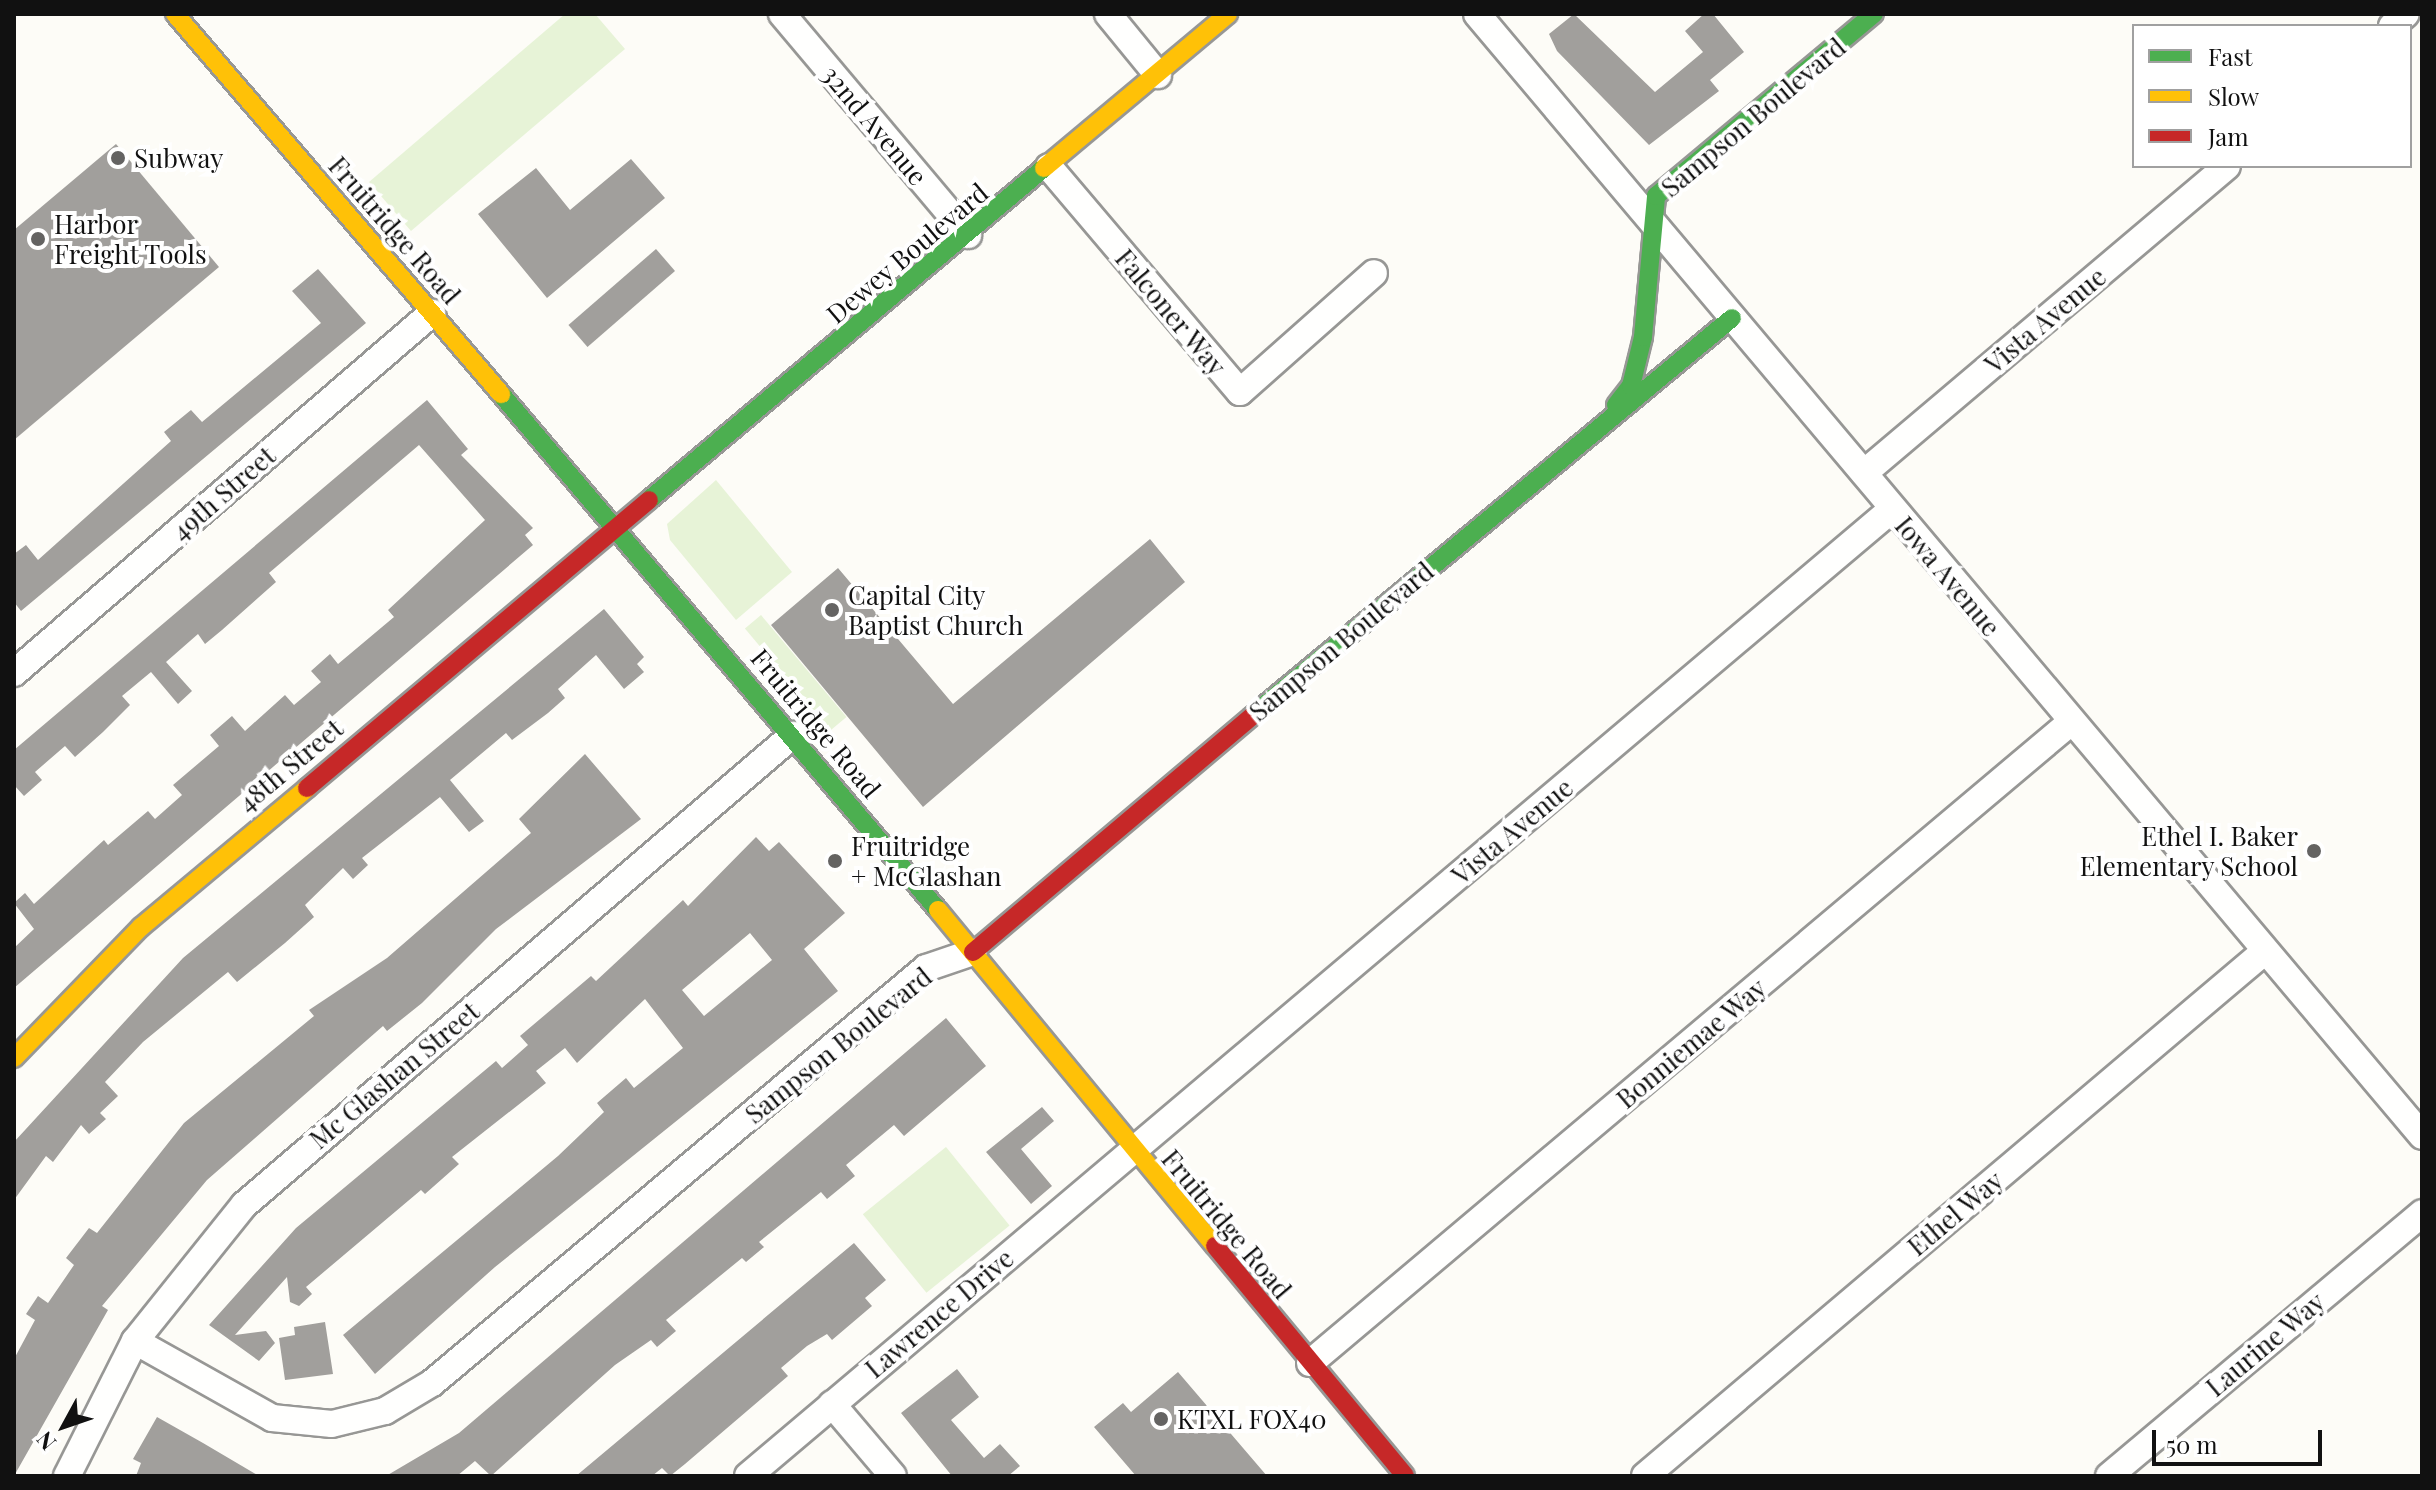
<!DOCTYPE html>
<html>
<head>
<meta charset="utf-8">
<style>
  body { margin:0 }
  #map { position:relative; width:2436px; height:1490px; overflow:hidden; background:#fdfcf7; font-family:"Playfair Display",serif }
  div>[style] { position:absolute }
  .green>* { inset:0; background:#e7f3d7; transform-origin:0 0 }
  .building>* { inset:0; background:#a19f9c; transform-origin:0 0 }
  .roads { filter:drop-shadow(2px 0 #979795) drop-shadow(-2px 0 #979795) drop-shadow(0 2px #979795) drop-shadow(0 -2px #979795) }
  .street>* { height:26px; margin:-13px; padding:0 13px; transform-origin:13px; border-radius:13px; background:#fffffe }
  .fast>* { height:18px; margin:-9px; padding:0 9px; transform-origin:9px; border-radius:9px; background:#4caf50 }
  .slow>* { height:18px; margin:-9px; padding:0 9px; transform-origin:9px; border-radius:9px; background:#ffc107 }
  .jam>* { height:18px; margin:-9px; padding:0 9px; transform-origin:9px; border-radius:9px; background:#c62828 }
  .dots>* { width:22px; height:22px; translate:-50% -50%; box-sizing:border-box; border:4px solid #fff; border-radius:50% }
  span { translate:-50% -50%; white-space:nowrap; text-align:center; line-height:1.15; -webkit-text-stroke:8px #fff; paint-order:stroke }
  .street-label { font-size:26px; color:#111 }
  .poi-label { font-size:26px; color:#111 }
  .left { translate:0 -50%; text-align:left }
  .right { translate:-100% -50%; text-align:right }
  .frame { position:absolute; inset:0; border:16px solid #111; pointer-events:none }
  .legend { position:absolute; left:2132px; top:24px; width:280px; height:144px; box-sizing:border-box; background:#fff; border:2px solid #a0a0a0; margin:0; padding:10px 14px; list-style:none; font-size:24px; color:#111 }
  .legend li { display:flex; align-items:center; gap:16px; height:40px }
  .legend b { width:40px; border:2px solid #a0a0a0 }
  .north { position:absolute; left:24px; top:1386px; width:80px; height:80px; -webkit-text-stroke:6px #fff; paint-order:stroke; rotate:230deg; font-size:22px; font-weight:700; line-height:32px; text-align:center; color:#111 }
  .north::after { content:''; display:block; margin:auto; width:28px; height:36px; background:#111; clip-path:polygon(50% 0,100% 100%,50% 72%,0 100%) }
  .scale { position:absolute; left:2152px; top:1430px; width:170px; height:36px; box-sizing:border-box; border:4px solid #111; border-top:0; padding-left:10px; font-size:24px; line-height:28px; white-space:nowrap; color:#111; -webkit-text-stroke:6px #fff; paint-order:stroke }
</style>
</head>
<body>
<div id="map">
  <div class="green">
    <i style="clip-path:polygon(565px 14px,595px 14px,625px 49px,411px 231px,369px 182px)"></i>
    <i style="clip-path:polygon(716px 480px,792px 572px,736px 620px,670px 540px,667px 524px)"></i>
    <i style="left:761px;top:615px;width:133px;height:21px;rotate:50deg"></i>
    <i style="left:946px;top:1147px;width:101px;height:107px;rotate:51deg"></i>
  </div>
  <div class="building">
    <i style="clip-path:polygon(1574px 14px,1655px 92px,1703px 52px,1685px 31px,1704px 14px,1713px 14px,1744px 52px,1710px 80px,1719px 91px,1649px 145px,1557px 51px,1549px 34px)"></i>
    <i style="clip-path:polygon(116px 144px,219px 267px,14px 440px,14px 230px)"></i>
    <i style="clip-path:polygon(631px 159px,665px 198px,547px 298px,478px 214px,536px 168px,570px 210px)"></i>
    <i style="left:656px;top:249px;width:29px;height:116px;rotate:49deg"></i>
    <i style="clip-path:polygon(318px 269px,366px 323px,21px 611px,14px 602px,14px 554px,26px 545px,38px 560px,171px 441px,164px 432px,191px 410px,202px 422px,321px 323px,292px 291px)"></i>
    <i style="clip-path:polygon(427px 400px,468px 449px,461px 455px,533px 528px,525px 535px,533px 545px,14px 988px,14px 948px,34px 929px,14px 903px,25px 893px,34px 904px,104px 840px,108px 845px,148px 811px,155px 819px,182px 795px,173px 785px,219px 746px,210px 735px,232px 716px,245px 731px,285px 695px,294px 705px,321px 682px,311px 671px,330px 654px,338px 664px,394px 617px,388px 610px,485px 520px,419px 445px,269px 573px,276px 582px,222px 630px,205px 644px,198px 634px,166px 662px,192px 691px,178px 704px,151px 672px,122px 696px,130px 705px,103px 732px,75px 757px,65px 746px,35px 772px,42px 780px,24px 796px,14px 785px,14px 750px)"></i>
    <i style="clip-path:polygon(1150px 539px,1185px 582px,923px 807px,771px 625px,838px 568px,953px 704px)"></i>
    <i style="clip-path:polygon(604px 609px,644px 657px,637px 664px,644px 672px,624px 689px,596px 655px,558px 689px,565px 698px,548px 713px,512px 740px,506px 733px,450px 780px,484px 821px,469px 832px,440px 797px,362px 858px,368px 865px,353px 879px,343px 868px,305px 905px,314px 917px,285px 943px,237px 982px,228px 972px,143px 1042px,105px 1082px,118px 1096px,100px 1113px,106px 1119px,89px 1134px,81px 1125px,53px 1162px,46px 1156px,14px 1200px,14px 1142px,183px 958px)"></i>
    <i style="clip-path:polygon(585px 754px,641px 819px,496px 929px,422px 1003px,387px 1031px,383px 1026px,207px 1180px,102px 1306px,108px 1310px,14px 1476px,14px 1359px,35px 1320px,26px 1314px,38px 1296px,48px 1303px,74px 1265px,66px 1258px,89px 1228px,97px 1233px,184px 1123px,314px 1016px,309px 1010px,387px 958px,531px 833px,519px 819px)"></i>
    <i style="clip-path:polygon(evenodd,756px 837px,769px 851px,779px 842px,845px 913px,804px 949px,838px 991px,495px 1267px,375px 1374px,343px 1335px,558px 1156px,604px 1112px,597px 1103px,626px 1078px,634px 1088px,683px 1048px,645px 999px,577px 1063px,565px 1048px,536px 1071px,546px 1083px,452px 1157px,459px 1164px,425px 1194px,421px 1190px,306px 1287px,312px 1294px,299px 1306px,290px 1302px,287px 1277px,235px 1335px,266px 1331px,275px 1343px,259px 1361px,209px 1325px,296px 1228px,496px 1061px,502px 1068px,528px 1045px,520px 1036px,591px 976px,596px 981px,683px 900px,688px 906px,756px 837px,750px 933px,772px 960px,704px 1016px,682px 990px,750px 933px)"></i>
    <i style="clip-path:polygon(946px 1018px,986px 1066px,904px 1136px,894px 1125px,846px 1165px,855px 1176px,827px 1199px,821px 1192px,759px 1242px,764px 1247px,746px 1262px,742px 1258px,666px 1320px,676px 1331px,657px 1347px,651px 1340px,615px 1365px,491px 1476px,475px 1461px,457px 1476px,386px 1476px,459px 1433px)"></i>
    <i style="clip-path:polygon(1042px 1107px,1054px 1121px,1021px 1149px,1052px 1186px,1031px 1204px,986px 1152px)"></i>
    <i style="clip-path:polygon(854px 1243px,886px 1280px,865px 1298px,872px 1306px,832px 1340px,827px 1334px,807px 1346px,781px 1368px,788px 1376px,685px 1464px,670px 1476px,662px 1468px,652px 1476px,576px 1476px)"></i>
    <i style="clip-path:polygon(325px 1322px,333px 1374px,285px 1380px,279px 1338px,295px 1335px,294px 1327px)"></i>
    <i style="clip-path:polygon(957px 1369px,979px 1397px,951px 1420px,984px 1458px,1000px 1444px,1020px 1466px,1008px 1476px,952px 1476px,901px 1413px)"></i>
    <i style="clip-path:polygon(1178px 1372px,1267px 1476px,1136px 1476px,1094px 1427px,1123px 1403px,1131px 1412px)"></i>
    <i style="clip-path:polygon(157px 1417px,203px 1443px,259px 1476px,136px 1476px,141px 1463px,133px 1459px)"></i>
  </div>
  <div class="roads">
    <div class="street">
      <i style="left:782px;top:14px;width:289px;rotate:49.9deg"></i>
      <i style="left:1108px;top:14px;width:79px;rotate:50.7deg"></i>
      <i style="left:1477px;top:14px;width:1467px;rotate:49.89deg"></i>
      <i style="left:2392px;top:26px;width:18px;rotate:-41deg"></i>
      <i style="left:1049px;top:167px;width:295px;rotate:49.7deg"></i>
      <i style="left:1240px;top:392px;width:179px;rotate:-41.6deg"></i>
      <i style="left:1864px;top:473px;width:475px;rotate:-40.2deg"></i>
      <i style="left:14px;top:673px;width:552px;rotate:-40.74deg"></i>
      <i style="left:135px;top:1341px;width:157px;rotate:29.3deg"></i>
      <i style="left:272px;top:1418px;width:60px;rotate:5.7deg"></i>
      <i style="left:332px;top:1424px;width:55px;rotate:-13.8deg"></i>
      <i style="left:385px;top:1411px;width:55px;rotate:-30.8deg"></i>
      <i style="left:432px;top:1383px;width:645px;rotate:-40.03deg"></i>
      <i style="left:926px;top:968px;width:50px;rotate:-18.8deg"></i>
      <i style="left:1310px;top:1363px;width:995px;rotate:-40.11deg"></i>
      <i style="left:832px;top:1404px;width:94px;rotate:49.7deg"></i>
      <i style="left:67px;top:1476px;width:151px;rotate:-63.3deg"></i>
      <i style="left:135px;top:1341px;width:174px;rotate:-51.3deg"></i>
      <i style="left:244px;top:1205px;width:723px;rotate:-40.57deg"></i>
      <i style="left:748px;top:1476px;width:1497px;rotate:-40.2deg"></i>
      <i style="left:1645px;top:1476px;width:812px;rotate:-40.26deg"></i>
      <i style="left:2109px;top:1476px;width:409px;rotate:-40deg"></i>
    </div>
    <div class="fast">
      <i style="left:501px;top:394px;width:676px;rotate:49.74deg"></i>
      <i style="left:1616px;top:405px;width:24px;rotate:-52deg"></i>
      <i style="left:1631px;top:386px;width:50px;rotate:-76.2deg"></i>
      <i style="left:1643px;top:337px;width:142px;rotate:-84.7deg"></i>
      <i style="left:1656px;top:196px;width:284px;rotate:-39.9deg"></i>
      <i style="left:649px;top:500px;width:516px;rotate:-40.05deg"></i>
      <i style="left:1253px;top:715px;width:622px;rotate:-39.65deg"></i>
    </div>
    <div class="slow">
      <i style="left:175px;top:14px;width:501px;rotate:49.37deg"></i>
      <i style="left:1044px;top:168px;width:240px;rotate:-39.9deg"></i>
      <i style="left:938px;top:910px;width:435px;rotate:50.5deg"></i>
      <i style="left:14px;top:1058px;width:182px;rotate:-45.9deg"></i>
      <i style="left:141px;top:927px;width:217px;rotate:-39.9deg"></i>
    </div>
    <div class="jam">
      <i style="left:307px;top:788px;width:447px;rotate:-40.1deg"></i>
      <i style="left:973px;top:952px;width:367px;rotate:-40.2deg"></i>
      <i style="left:1215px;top:1246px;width:298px;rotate:50.4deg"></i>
    </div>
  </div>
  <div class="dots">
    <i style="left:118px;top:158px;background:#646362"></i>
    <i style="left:38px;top:239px;background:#646362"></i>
    <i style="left:832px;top:610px;background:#646362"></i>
    <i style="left:2314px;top:851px;background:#646362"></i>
    <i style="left:835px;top:861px;background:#646362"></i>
    <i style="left:1161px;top:1419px;background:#646362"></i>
  </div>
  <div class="street-label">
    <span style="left:1753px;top:117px;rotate:-40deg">Sampson Boulevard</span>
    <span style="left:875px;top:125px;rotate:50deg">32nd Avenue</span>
    <span style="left:395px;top:230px;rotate:49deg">Fruitridge Road</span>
    <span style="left:907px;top:253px;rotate:-40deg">Dewey Boulevard</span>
    <span style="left:1171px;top:312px;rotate:50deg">Falconer Way</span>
    <span style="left:2045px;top:320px;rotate:-40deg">Vista Avenue</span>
    <span style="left:223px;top:493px;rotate:-41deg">49th Street</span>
    <span style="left:1948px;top:576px;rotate:50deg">Iowa Avenue</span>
    <span style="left:1341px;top:641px;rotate:-40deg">Sampson Boulevard</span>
    <span style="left:816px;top:723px;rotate:50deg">Fruitridge Road</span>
    <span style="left:290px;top:765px;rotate:-40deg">48th Street</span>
    <span style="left:1512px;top:831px;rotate:-40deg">Vista Avenue</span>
    <span style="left:1691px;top:1043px;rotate:-40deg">Bonniemae Way</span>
    <span style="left:838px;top:1045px;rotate:-39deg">Sampson Boulevard</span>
    <span style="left:394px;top:1075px;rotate:-40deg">Mc Glashan Street</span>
    <span style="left:1955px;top:1213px;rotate:-40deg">Ethel Way</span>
    <span style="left:1227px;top:1224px;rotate:50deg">Fruitridge Road</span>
    <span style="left:939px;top:1313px;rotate:-40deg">Lawrence Drive</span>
    <span style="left:2265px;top:1344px;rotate:-40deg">Laurine Way</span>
  </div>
  <div class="poi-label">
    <span class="left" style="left:134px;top:158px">Subway</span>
    <span class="left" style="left:54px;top:239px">Harbor<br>Freight Tools</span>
    <span class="left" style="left:848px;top:610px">Capital City<br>Baptist Church</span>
    <span class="right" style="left:2298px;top:851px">Ethel I. Baker<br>Elementary School</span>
    <span class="left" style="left:851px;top:861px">Fruitridge<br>+ McGlashan</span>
    <span class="left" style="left:1177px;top:1419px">KTXL FOX40</span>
  </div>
  <div class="frame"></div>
  <ul class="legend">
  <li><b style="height:10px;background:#4caf50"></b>Fast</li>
  <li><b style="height:10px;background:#ffc107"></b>Slow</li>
  <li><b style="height:10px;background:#c62828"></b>Jam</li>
  </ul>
  <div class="north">N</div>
  <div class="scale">50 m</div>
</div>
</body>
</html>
